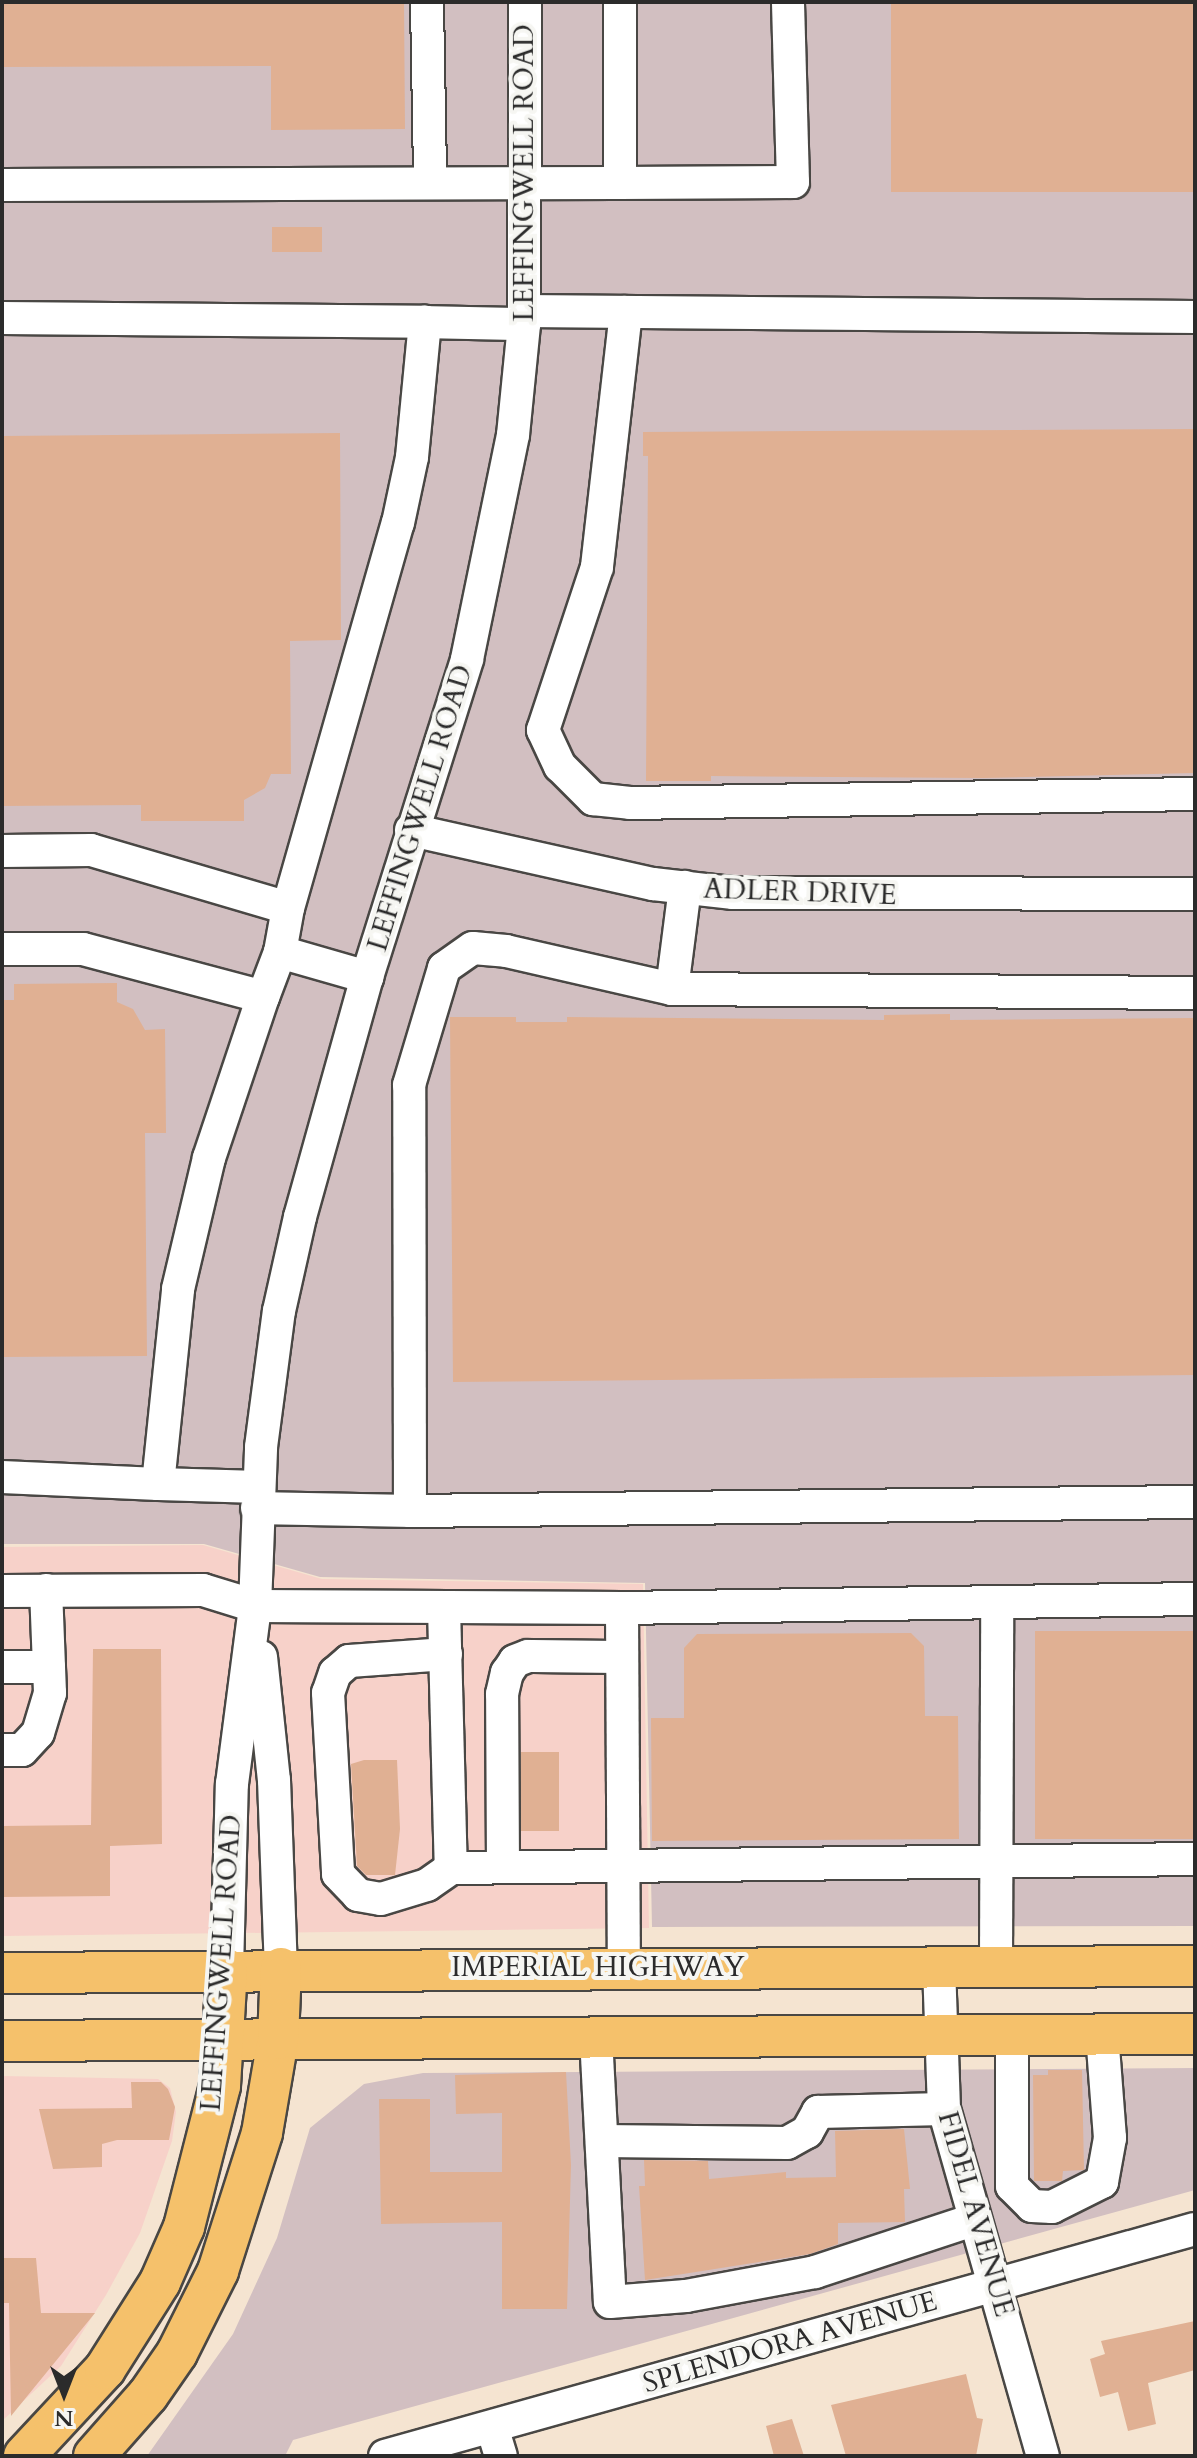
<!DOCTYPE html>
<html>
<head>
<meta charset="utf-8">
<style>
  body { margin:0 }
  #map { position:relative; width:1197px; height:2458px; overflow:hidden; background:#f5e4d1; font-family:Cardo,serif }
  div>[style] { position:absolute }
  .built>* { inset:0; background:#f7d1c9 }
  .industrial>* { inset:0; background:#d2bfc1 }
  .building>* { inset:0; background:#e0b093; transform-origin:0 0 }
  .roads { filter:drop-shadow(2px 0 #494744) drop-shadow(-2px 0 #494744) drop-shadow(0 2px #494744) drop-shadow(0 -2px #494744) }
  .minor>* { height:32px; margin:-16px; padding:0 16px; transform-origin:16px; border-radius:16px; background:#fff }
  .major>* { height:40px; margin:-20px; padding:0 20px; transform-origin:20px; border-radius:20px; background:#f5c16b }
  span { translate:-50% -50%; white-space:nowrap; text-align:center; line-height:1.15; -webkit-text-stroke:8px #f6f6f2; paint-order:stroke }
  .street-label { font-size:28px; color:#2b2b2b }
  .frame { position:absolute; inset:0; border:4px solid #2b2b2b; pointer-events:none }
  .north { position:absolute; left:24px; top:2354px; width:80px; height:80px; -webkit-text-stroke:6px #f6f6f2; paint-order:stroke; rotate:180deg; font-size:22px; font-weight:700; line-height:32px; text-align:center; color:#2b2b2b }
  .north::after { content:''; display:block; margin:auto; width:28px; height:36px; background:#2b2b2b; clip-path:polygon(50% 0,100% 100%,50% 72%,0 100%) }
</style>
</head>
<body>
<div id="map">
  <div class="built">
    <i style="clip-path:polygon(203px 1545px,322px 1579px,643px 1584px,649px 1928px,2px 1936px,2px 1547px)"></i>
    <i style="clip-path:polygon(2px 2076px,158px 2079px,170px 2088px,176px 2112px,172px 2141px,140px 2233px,106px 2295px,61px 2366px,2px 2421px)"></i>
  </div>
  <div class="industrial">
    <i style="clip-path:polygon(2px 2px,1195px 2px,1195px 1926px,652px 1927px,645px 1583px,320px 1577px,204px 1544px,2px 1544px)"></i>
    <i style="clip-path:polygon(1195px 2068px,1195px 2190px,293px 2440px,285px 2456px,147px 2456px,233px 2334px,277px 2238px,310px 2128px,364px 2084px,423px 2073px)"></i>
  </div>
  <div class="building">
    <i style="clip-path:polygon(2px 2px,404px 2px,405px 129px,271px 130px,271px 66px,2px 67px)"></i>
    <i style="left:891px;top:2px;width:304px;height:190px"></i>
    <i style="left:272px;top:227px;width:50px;height:25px"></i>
    <i style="clip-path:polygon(1195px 429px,1195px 773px,982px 778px,711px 776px,711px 781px,646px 781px,648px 456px,643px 456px,643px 432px)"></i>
    <i style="clip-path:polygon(340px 433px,341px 640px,290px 641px,291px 774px,271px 774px,265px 788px,244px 800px,244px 821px,141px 821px,141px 805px,2px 806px,2px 436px)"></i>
    <i style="clip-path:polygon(117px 983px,117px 1002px,133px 1009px,145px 1030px,165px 1029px,166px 1133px,145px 1133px,147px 1356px,2px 1357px,2px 1000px,14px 1000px,14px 984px)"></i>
    <i style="clip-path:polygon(950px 1014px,950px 1020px,1195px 1018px,1195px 1375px,453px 1382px,450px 1017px,516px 1017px,516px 1022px,567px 1022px,567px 1017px,884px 1020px,884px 1015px)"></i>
    <i style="left:1195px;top:1631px;width:208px;height:160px;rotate:90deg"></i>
    <i style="clip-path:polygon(911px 1633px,924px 1646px,925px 1716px,958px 1716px,959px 1839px,652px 1841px,651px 1718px,684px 1718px,684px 1648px,697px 1634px)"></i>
    <i style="clip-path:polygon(93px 1649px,161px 1649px,162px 1844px,110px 1846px,110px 1896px,2px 1897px,2px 1826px,91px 1825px)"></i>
    <i style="left:521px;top:1752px;width:38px;height:79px"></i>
    <i style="clip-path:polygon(364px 1760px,397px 1760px,400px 1829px,395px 1875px,366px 1875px,357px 1866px,351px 1764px)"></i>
    <i style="clip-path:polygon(1048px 2070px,1082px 2070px,1084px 2170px,1063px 2171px,1062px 2181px,1034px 2181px,1033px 2075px,1048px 2075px)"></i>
    <i style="clip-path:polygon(566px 2072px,571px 2165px,567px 2309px,502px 2309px,502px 2222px,381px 2224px,379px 2099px,430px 2099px,430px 2172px,502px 2172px,502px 2113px,456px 2114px,455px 2075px)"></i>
    <i style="clip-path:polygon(131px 2082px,161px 2082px,168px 2089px,175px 2107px,169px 2140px,117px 2140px,102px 2144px,102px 2167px,53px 2169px,39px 2109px,132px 2108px)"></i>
    <i style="clip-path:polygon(904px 2129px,910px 2189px,904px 2189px,905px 2222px,838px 2223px,838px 2244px,810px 2254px,645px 2280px,639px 2186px,645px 2186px,644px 2160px,708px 2161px,709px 2179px,786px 2172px,786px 2178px,836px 2177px,835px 2131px)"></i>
    <i style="clip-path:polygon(2px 2258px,36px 2258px,41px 2313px,95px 2313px,11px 2416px,9px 2303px,2px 2303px)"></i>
    <i style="clip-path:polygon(1195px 2321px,1195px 2370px,1148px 2383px,1156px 2424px,1128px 2431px,1118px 2392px,1100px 2397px,1090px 2359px,1105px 2354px,1101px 2341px)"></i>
    <i style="clip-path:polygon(966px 2374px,977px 2418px,983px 2419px,976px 2456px,846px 2456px,831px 2405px)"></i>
    <i style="clip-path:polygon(792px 2419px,804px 2456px,774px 2456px,766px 2426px)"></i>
  </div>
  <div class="roads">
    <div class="minor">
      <i style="left:427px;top:2px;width:180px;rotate:89deg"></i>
      <i style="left:620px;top:183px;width:173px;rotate:-0.3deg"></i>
      <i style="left:793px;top:182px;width:180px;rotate:-91.6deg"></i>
      <i style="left:2px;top:185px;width:618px;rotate:-0.19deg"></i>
      <i style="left:620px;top:183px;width:181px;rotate:-90deg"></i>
      <i style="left:524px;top:311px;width:671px;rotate:0.51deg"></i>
      <i style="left:626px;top:312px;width:257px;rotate:96.5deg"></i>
      <i style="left:597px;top:567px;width:172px;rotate:108.3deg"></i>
      <i style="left:543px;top:730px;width:40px;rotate:65deg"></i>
      <i style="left:560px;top:766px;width:47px;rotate:45deg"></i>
      <i style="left:593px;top:799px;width:37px;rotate:6deg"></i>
      <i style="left:630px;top:803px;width:565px;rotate:-0.91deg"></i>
      <i style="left:2px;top:318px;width:423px;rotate:0.5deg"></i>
      <i style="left:411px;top:830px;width:248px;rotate:12.6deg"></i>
      <i style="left:653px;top:884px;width:81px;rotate:6.4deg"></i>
      <i style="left:733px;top:893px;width:462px;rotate:0.1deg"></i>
      <i style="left:2px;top:851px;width:89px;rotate:-0.6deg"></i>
      <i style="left:91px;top:850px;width:205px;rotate:16.4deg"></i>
      <i style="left:288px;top:908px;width:45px;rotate:100.3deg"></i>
      <i style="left:280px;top:952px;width:91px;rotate:16deg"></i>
      <i style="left:288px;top:908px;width:400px;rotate:-74.1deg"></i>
      <i style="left:398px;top:523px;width:67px;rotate:-78deg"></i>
      <i style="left:412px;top:457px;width:136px;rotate:-84.5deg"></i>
      <i style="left:425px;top:322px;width:99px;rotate:1.2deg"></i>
      <i style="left:2px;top:949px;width:81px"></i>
      <i style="left:83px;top:949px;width:186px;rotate:14.9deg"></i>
      <i style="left:263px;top:997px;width:48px;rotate:-69.3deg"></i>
      <i style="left:672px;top:989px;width:523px;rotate:0.44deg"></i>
      <i style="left:2px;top:1477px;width:156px;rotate:2.6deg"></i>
      <i style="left:259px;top:1487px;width:101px;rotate:-178.3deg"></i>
      <i style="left:158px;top:1484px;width:196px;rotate:-84.1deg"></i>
      <i style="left:178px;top:1289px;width:135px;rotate:-76.7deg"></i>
      <i style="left:209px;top:1158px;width:170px;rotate:-71.5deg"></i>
      <i style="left:257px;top:1508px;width:153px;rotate:1.1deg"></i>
      <i style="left:410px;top:1511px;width:426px;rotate:-90.1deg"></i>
      <i style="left:409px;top:1085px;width:122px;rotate:-73.3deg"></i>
      <i style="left:444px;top:968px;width:35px;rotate:-35deg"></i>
      <i style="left:473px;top:948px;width:33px;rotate:5deg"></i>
      <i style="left:506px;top:951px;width:170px;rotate:12.9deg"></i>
      <i style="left:672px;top:989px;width:103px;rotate:-82.7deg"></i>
      <i style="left:410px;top:1511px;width:785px;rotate:-0.66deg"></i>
      <i style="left:2px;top:1591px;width:201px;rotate:-0.3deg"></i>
      <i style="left:203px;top:1590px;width:54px;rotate:17.1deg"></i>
      <i style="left:255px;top:1606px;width:367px;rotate:0.3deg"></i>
      <i style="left:622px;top:1608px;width:359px;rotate:89.7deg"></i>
      <i style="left:444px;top:1608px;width:260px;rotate:88.5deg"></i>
      <i style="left:451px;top:1868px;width:744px;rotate:-0.69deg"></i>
      <i style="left:622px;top:1608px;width:573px;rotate:-0.9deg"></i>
      <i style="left:446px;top:1654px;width:97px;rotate:175.9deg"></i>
      <i style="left:349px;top:1661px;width:18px;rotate:139deg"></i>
      <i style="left:335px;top:1673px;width:21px;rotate:109deg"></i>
      <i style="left:328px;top:1693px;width:181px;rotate:86.8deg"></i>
      <i style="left:338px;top:1874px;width:29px;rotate:46deg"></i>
      <i style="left:358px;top:1895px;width:23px;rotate:10deg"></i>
      <i style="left:381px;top:1899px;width:48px;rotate:-16.9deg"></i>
      <i style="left:427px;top:1885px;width:29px;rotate:-35deg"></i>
      <i style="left:261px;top:1657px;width:124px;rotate:84deg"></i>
      <i style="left:274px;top:1780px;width:188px;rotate:87.9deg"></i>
      <i style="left:2px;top:1667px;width:47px"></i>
      <i style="left:2px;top:1750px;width:20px"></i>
      <i style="left:22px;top:1750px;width:23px;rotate:-47deg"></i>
      <i style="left:38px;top:1733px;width:42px;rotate:-73.3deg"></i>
      <i style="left:50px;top:1693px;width:103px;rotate:-92.2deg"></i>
      <i style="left:503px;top:1867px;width:173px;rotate:-90.3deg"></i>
      <i style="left:502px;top:1694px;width:22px;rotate:-77deg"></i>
      <i style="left:507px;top:1673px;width:14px;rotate:-56deg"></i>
      <i style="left:515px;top:1661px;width:14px;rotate:-21deg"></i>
      <i style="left:528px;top:1656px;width:94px;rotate:0.6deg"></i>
      <i style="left:939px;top:1966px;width:143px;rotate:88deg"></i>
      <i style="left:944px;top:2109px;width:361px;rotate:74.1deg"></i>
      <i style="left:996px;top:1966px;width:364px;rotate:-89.8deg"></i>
      <i style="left:227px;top:1969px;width:185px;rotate:-88.5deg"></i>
      <i style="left:232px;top:1784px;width:179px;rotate:-82.6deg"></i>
      <i style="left:255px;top:1606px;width:159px;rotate:-87.8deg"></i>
      <i style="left:261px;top:1447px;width:137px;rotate:-82.5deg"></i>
      <i style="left:279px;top:1311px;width:96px;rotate:-77.4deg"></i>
      <i style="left:300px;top:1217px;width:249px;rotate:-74.4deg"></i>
      <i style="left:367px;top:977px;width:333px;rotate:-72.5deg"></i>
      <i style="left:467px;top:659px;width:229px;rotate:-78.4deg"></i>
      <i style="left:513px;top:435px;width:112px;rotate:-84.3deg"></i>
      <i style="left:524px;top:324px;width:322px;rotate:-89.8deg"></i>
      <i style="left:1012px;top:2035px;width:151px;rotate:90deg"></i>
      <i style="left:1012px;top:2186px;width:28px;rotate:45deg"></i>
      <i style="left:1032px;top:2206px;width:20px;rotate:3deg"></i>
      <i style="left:1052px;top:2207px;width:56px;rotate:-26.6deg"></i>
      <i style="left:1102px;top:2182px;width:45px;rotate:-79.7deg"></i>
      <i style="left:1110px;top:2138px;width:103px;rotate:-94.4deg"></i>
      <i style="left:596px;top:2037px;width:265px;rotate:87deg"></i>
      <i style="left:610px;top:2302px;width:76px;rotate:-4.5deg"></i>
      <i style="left:686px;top:2296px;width:131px;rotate:-10.5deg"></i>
      <i style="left:815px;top:2272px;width:166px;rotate:-18.2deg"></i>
      <i style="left:602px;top:2141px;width:185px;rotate:0.6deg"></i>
      <i style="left:787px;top:2143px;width:23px;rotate:-29deg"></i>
      <i style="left:807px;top:2132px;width:23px;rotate:-61deg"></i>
      <i style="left:818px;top:2112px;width:126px;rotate:-1.4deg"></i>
      <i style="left:492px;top:2427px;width:30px;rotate:73deg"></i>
      <i style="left:385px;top:2456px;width:841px;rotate:-15.66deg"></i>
    </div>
    <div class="major">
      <i style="left:2px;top:1973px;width:1193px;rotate:-0.34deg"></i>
      <i style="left:2px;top:2041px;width:1193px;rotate:-0.34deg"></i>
      <i style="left:24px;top:2456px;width:119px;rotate:-47deg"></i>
      <i style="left:105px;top:2369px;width:103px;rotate:-57.7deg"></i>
      <i style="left:160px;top:2282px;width:60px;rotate:-66.4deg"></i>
      <i style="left:184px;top:2227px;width:146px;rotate:-75.7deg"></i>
      <i style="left:220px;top:2086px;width:117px;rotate:-86.6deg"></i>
      <i style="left:94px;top:2456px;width:81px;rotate:-48.5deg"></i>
      <i style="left:148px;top:2395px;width:51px;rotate:-55.4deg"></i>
      <i style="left:177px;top:2353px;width:92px;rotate:-63.4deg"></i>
      <i style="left:218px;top:2271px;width:145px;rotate:-72.3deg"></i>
      <i style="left:262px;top:2133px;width:95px;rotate:-80.3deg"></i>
      <i style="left:278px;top:2039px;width:71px;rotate:-87.6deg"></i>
    </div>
  </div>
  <div class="street-label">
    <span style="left:524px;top:173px;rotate:-90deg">LEFFINGWELL ROAD</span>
    <span style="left:420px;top:808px;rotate:-73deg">LEFFINGWELL ROAD</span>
    <span style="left:800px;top:892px;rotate:2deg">ADLER DRIVE</span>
    <span style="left:221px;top:1963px;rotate:-86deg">LEFFINGWELL ROAD</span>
    <span style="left:598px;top:1967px">IMPERIAL HIGHWAY</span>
    <span style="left:976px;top:2214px;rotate:74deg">FIDEL AVENUE</span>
    <span style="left:790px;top:2342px;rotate:-16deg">SPLENDORA AVENUE</span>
  </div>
  <div class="frame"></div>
  <div class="north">N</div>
</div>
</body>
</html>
